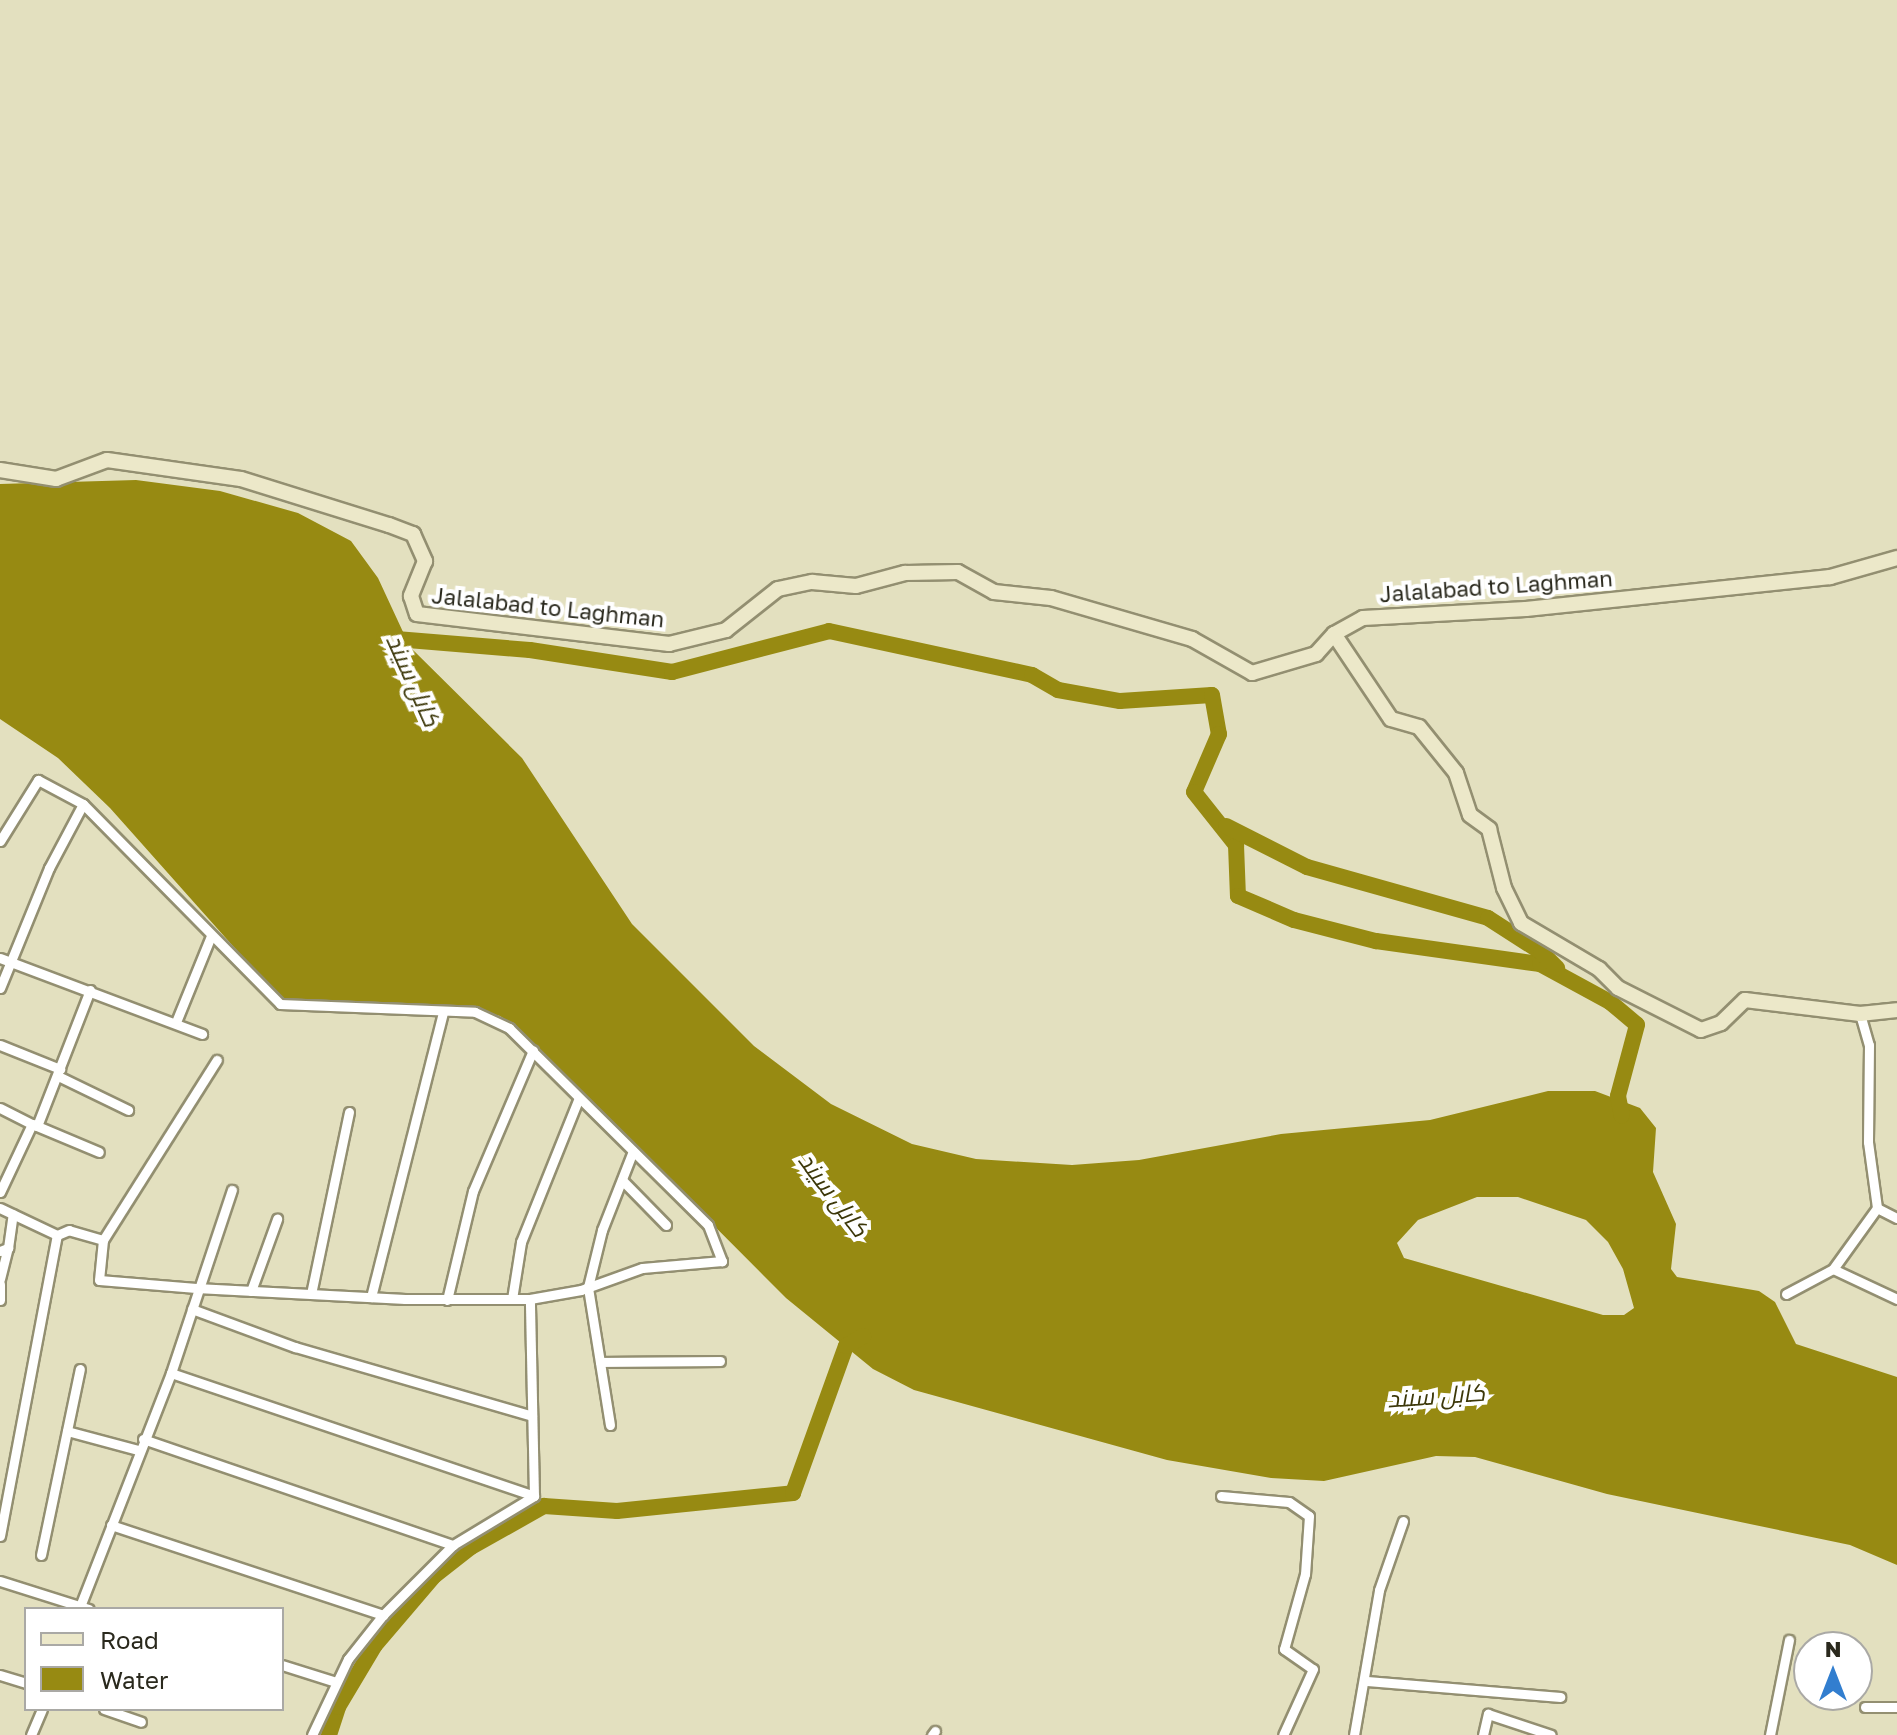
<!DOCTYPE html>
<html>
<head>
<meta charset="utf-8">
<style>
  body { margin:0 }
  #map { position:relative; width:1897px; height:1735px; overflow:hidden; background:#e3e0bf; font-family:"Golos Text",Cairo,sans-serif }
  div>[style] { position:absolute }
  .water>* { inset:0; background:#978a12 }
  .river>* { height:16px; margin:-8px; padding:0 8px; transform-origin:8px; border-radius:8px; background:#978a12 }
  .roads { filter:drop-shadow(2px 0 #938f71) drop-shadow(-2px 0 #938f71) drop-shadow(0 2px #938f71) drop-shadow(0 -2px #938f71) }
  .street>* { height:9px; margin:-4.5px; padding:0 4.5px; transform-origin:4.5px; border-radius:4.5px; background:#fff }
  .secondary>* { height:14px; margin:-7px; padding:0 7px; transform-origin:7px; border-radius:7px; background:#ece8c9 }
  span { translate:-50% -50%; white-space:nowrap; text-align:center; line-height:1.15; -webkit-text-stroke:8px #fff; paint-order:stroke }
  .street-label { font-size:22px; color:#2a291d }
  .water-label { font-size:24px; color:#3c3709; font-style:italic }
  .legend { position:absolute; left:24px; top:1607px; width:260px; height:104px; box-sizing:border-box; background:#fff; border:2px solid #aaa9a5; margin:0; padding:10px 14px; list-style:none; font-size:24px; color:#2a291d }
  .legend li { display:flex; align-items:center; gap:16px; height:40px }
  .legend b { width:40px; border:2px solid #aaa9a5 }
  .north { position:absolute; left:1793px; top:1631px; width:80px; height:80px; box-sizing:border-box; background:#fff; border:2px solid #aaa9a5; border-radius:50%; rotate:0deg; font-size:22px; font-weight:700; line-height:32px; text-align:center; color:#2a291d }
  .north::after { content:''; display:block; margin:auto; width:28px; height:36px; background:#327ecf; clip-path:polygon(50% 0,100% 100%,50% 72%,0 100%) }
</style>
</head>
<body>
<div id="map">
  <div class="water">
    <i style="clip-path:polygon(evenodd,136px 480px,220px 491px,298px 513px,351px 541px,378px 578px,410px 647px,522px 758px,632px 924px,754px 1046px,831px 1104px,912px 1144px,976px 1159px,1072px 1165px,1139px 1160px,1281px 1134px,1430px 1120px,1548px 1091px,1595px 1091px,1640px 1108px,1656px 1128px,1653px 1172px,1676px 1224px,1671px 1269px,1677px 1277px,1759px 1291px,1775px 1302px,1796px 1344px,1897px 1377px,1897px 1565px,1850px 1545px,1607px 1494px,1475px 1457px,1436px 1456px,1324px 1481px,1271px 1478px,1167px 1460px,914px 1390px,873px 1369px,786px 1298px,517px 1028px,500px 1016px,466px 1008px,280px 999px,110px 808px,58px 758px,0 719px,0 484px,136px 480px,1477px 1197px,1518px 1197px,1586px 1220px,1608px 1242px,1623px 1269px,1634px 1308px,1624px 1315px,1603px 1315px,1404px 1258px,1397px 1243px,1418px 1220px,1477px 1197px)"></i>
  </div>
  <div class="river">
    <i style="left:384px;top:638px;width:146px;rotate:4.7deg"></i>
    <i style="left:530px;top:650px;width:144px;rotate:8.8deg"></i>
    <i style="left:672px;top:672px;width:162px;rotate:-14.6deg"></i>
    <i style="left:829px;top:631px;width:208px;rotate:12.2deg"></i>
    <i style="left:1032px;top:675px;width:30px;rotate:30deg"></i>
    <i style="left:1058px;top:690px;width:63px;rotate:10.1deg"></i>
    <i style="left:1120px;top:701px;width:92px;rotate:-3.7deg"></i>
    <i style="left:1212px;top:695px;width:40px;rotate:80deg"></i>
    <i style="left:1219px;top:734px;width:63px;rotate:113.3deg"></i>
    <i style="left:1194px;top:792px;width:68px;rotate:51.6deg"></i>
    <i style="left:1236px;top:845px;width:51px;rotate:87.8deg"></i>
    <i style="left:1238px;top:896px;width:61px;rotate:23.2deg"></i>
    <i style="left:1294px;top:920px;width:85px;rotate:14.4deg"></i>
    <i style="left:1376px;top:941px;width:166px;rotate:8deg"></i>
    <i style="left:1540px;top:964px;width:80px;rotate:28.5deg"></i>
    <i style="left:1610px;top:1002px;width:35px;rotate:40deg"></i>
    <i style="left:1637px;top:1025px;width:73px;rotate:105deg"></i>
    <i style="left:1618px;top:1096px;width:20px;rotate:79deg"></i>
    <i style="left:1226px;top:826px;width:91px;rotate:26.8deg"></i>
    <i style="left:1307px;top:867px;width:188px;rotate:15.7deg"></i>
    <i style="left:1488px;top:918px;width:63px;rotate:32.7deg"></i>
    <i style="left:1541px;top:952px;width:23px;rotate:45deg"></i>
    <i style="left:329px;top:1735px;width:29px;rotate:-72deg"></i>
    <i style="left:338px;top:1707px;width:72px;rotate:-59.2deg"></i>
    <i style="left:375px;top:1645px;width:91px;rotate:-49.5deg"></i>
    <i style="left:434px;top:1576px;width:47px;rotate:-38.1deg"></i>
    <i style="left:471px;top:1547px;width:84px;rotate:-29.3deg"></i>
    <i style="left:544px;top:1506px;width:73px;rotate:3.9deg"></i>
    <i style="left:617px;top:1511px;width:177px;rotate:-5.8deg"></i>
    <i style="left:793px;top:1493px;width:156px;rotate:-70.2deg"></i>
    <i style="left:846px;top:1346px;width:20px;rotate:-30deg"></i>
  </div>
  <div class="roads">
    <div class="street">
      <i style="left:0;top:841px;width:72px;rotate:-58.1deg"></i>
      <i style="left:38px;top:780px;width:51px;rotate:28.1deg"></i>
      <i style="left:83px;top:804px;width:281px;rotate:45.4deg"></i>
      <i style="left:280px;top:1004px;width:195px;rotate:2.3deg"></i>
      <i style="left:475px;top:1012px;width:38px;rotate:25deg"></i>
      <i style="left:509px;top:1028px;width:280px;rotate:44.7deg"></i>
      <i style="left:708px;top:1225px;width:39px;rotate:69deg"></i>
      <i style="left:722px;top:1261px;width:80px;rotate:175deg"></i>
      <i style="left:642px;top:1268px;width:65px;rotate:160.2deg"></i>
      <i style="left:581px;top:1290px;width:52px;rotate:170deg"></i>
      <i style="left:530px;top:1299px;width:125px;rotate:180deg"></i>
      <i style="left:405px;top:1299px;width:209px;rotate:-177deg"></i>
      <i style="left:196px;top:1288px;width:97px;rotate:-175.3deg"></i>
      <i style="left:99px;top:1280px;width:40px;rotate:-84.3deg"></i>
      <i style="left:103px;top:1240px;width:35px;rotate:-164deg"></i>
      <i style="left:69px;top:1230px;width:13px;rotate:157deg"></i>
      <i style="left:57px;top:1235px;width:63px;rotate:-154.7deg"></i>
      <i style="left:0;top:958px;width:216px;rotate:20.6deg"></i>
      <i style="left:0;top:988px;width:130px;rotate:-67.8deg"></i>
      <i style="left:49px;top:868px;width:72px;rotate:-62deg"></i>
      <i style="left:1860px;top:1014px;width:32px;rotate:74deg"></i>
      <i style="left:1869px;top:1045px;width:97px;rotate:90.6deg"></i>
      <i style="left:1868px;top:1142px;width:67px;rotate:82.2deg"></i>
      <i style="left:1877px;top:1208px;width:22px;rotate:27deg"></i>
      <i style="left:176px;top:1022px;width:93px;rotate:-67.9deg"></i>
      <i style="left:0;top:1045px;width:65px;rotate:21.8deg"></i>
      <i style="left:58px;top:1076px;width:78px;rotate:25.9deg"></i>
      <i style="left:0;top:1108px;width:36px;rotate:27deg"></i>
      <i style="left:37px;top:1126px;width:67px;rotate:22.8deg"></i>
      <i style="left:622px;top:1180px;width:63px;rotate:45.6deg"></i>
      <i style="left:0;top:1192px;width:75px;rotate:-64.8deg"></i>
      <i style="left:32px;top:1124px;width:5px;rotate:22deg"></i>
      <i style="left:37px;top:1126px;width:146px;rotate:-68.7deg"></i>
      <i style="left:103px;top:1240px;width:213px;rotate:-57.7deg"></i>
      <i style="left:0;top:1251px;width:9px;rotate:-21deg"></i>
      <i style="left:8px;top:1248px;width:34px;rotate:-82deg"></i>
      <i style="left:1833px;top:1269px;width:71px;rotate:25.1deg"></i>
      <i style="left:0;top:1279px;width:32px;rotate:-76deg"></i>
      <i style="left:0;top:1284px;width:16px;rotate:90deg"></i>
      <i style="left:251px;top:1291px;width:77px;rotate:-70.1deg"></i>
      <i style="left:311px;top:1294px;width:186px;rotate:-78.2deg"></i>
      <i style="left:1786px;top:1294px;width:53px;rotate:-28deg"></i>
      <i style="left:1833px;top:1269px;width:75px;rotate:-54.2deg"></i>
      <i style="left:371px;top:1297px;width:293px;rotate:-75.8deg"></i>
      <i style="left:512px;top:1299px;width:58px;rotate:-81deg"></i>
      <i style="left:521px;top:1242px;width:155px;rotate:-68.1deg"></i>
      <i style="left:447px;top:1300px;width:112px;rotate:-76.6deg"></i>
      <i style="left:473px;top:1191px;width:153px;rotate:-66.9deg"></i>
      <i style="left:192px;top:1309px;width:110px;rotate:20.3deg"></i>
      <i style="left:295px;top:1347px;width:247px;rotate:16.2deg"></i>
      <i style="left:600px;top:1362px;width:120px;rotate:-0.5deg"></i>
      <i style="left:171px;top:1373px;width:383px;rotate:18.7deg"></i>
      <i style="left:610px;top:1425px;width:140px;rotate:-99.1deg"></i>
      <i style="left:588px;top:1287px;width:59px;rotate:-76.2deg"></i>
      <i style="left:602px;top:1230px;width:85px;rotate:-68.6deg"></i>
      <i style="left:67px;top:1431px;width:73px;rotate:15deg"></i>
      <i style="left:143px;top:1439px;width:328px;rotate:18.9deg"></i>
      <i style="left:1221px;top:1496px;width:68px;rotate:5deg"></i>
      <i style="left:1289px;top:1502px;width:24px;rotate:35deg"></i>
      <i style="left:1309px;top:1516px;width:58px;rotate:93.9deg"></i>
      <i style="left:1305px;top:1574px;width:78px;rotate:105.6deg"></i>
      <i style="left:1284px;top:1649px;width:35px;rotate:35deg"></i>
      <i style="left:1313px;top:1669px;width:72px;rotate:114.4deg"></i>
      <i style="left:111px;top:1525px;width:287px;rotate:18.3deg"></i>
      <i style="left:0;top:1536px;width:306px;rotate:-79.3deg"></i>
      <i style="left:41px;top:1555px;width:190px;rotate:-78.2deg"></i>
      <i style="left:0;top:1581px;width:93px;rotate:17.5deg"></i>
      <i style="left:79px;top:1609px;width:253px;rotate:-68.7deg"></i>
      <i style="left:171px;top:1373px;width:193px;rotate:-71.6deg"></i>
      <i style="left:282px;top:1665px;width:57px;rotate:17.5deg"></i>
      <i style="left:0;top:1675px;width:27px;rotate:17deg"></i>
      <i style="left:1367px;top:1681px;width:194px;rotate:4.7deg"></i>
      <i style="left:1865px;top:1707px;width:32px"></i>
      <i style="left:104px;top:1709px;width:39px;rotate:19deg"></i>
      <i style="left:31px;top:1735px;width:28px;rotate:-67deg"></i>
      <i style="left:312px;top:1735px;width:84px;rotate:-64.7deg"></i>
      <i style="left:348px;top:1659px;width:56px;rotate:-51.5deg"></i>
      <i style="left:383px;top:1615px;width:99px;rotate:-45deg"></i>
      <i style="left:453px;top:1545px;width:95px;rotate:-31.2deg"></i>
      <i style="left:534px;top:1496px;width:197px;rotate:-91.2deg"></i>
      <i style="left:932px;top:1735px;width:5px;rotate:-53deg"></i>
      <i style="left:1354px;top:1735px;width:147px;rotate:-80.2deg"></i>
      <i style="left:1379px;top:1590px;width:73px;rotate:-70.8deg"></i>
      <i style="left:1483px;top:1735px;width:22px;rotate:-77deg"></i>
      <i style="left:1488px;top:1714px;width:66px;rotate:18.4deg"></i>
      <i style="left:1770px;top:1735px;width:97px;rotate:-78.7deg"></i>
    </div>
    <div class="secondary">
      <i style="left:0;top:470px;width:57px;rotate:9.1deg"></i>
      <i style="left:56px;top:479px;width:54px;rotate:-20.4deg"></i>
      <i style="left:107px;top:460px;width:135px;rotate:8.1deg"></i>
      <i style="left:241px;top:479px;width:155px;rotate:17.3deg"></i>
      <i style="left:389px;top:525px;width:26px;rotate:21deg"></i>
      <i style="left:413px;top:534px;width:30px;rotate:66deg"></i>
      <i style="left:425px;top:561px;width:38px;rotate:112deg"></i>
      <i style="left:411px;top:596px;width:19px;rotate:72deg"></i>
      <i style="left:417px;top:614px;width:254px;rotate:6.8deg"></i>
      <i style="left:669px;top:644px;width:59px;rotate:-13.8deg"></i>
      <i style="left:726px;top:630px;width:66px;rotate:-38.3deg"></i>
      <i style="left:778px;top:589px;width:35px;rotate:-12deg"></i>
      <i style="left:812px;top:582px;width:44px;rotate:5.2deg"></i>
      <i style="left:856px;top:586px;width:51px;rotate:-14.9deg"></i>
      <i style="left:905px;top:573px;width:53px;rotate:-1.1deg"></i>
      <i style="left:958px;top:572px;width:41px;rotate:29.1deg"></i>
      <i style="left:994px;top:592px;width:57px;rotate:6deg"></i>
      <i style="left:1051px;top:598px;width:147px;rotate:16.2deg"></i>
      <i style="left:1192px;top:639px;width:69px;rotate:29.5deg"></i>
      <i style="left:1252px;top:673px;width:67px;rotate:-16.5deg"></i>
      <i style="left:1316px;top:654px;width:27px;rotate:-48deg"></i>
      <i style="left:1334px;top:634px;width:33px;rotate:-29deg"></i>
      <i style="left:1363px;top:618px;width:163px;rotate:-3.2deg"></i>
      <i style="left:1526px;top:609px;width:306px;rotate:-6deg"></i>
      <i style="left:1830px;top:577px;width:70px;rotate:-15.8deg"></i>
      <i style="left:1334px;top:634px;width:102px;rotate:56.2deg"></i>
      <i style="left:1391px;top:719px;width:29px;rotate:16deg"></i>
      <i style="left:1419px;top:727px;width:59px;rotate:51.2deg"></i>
      <i style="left:1456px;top:773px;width:44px;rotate:71.6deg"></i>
      <i style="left:1470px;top:815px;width:24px;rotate:36deg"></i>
      <i style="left:1489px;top:829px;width:61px;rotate:75.7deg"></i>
      <i style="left:1504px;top:888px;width:39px;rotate:64deg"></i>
      <i style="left:1521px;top:923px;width:91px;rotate:30.5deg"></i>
      <i style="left:1599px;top:969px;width:27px;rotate:45deg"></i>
      <i style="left:1618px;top:988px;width:93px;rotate:26.8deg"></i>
      <i style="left:1701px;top:1030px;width:21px;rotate:-19deg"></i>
      <i style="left:1721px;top:1023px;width:33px;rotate:-44deg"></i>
      <i style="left:1745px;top:1000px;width:116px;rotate:6.9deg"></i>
      <i style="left:1860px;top:1014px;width:37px;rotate:-6deg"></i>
    </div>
  </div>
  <div class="street-label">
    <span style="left:1496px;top:586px;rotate:-4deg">Jalalabad to Laghman</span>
    <span style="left:548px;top:607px;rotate:6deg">Jalalabad to Laghman</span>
  </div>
  <div class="water-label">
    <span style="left:414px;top:680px;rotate:66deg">کابل سيند</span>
    <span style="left:834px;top:1194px;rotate:53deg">کابل سيند</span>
    <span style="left:1436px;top:1395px;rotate:-4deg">کابل سيند</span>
  </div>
  <ul class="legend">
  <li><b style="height:10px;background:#ece8c9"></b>Road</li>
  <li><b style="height:22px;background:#978a12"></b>Water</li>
  </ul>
  <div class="north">N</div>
</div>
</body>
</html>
